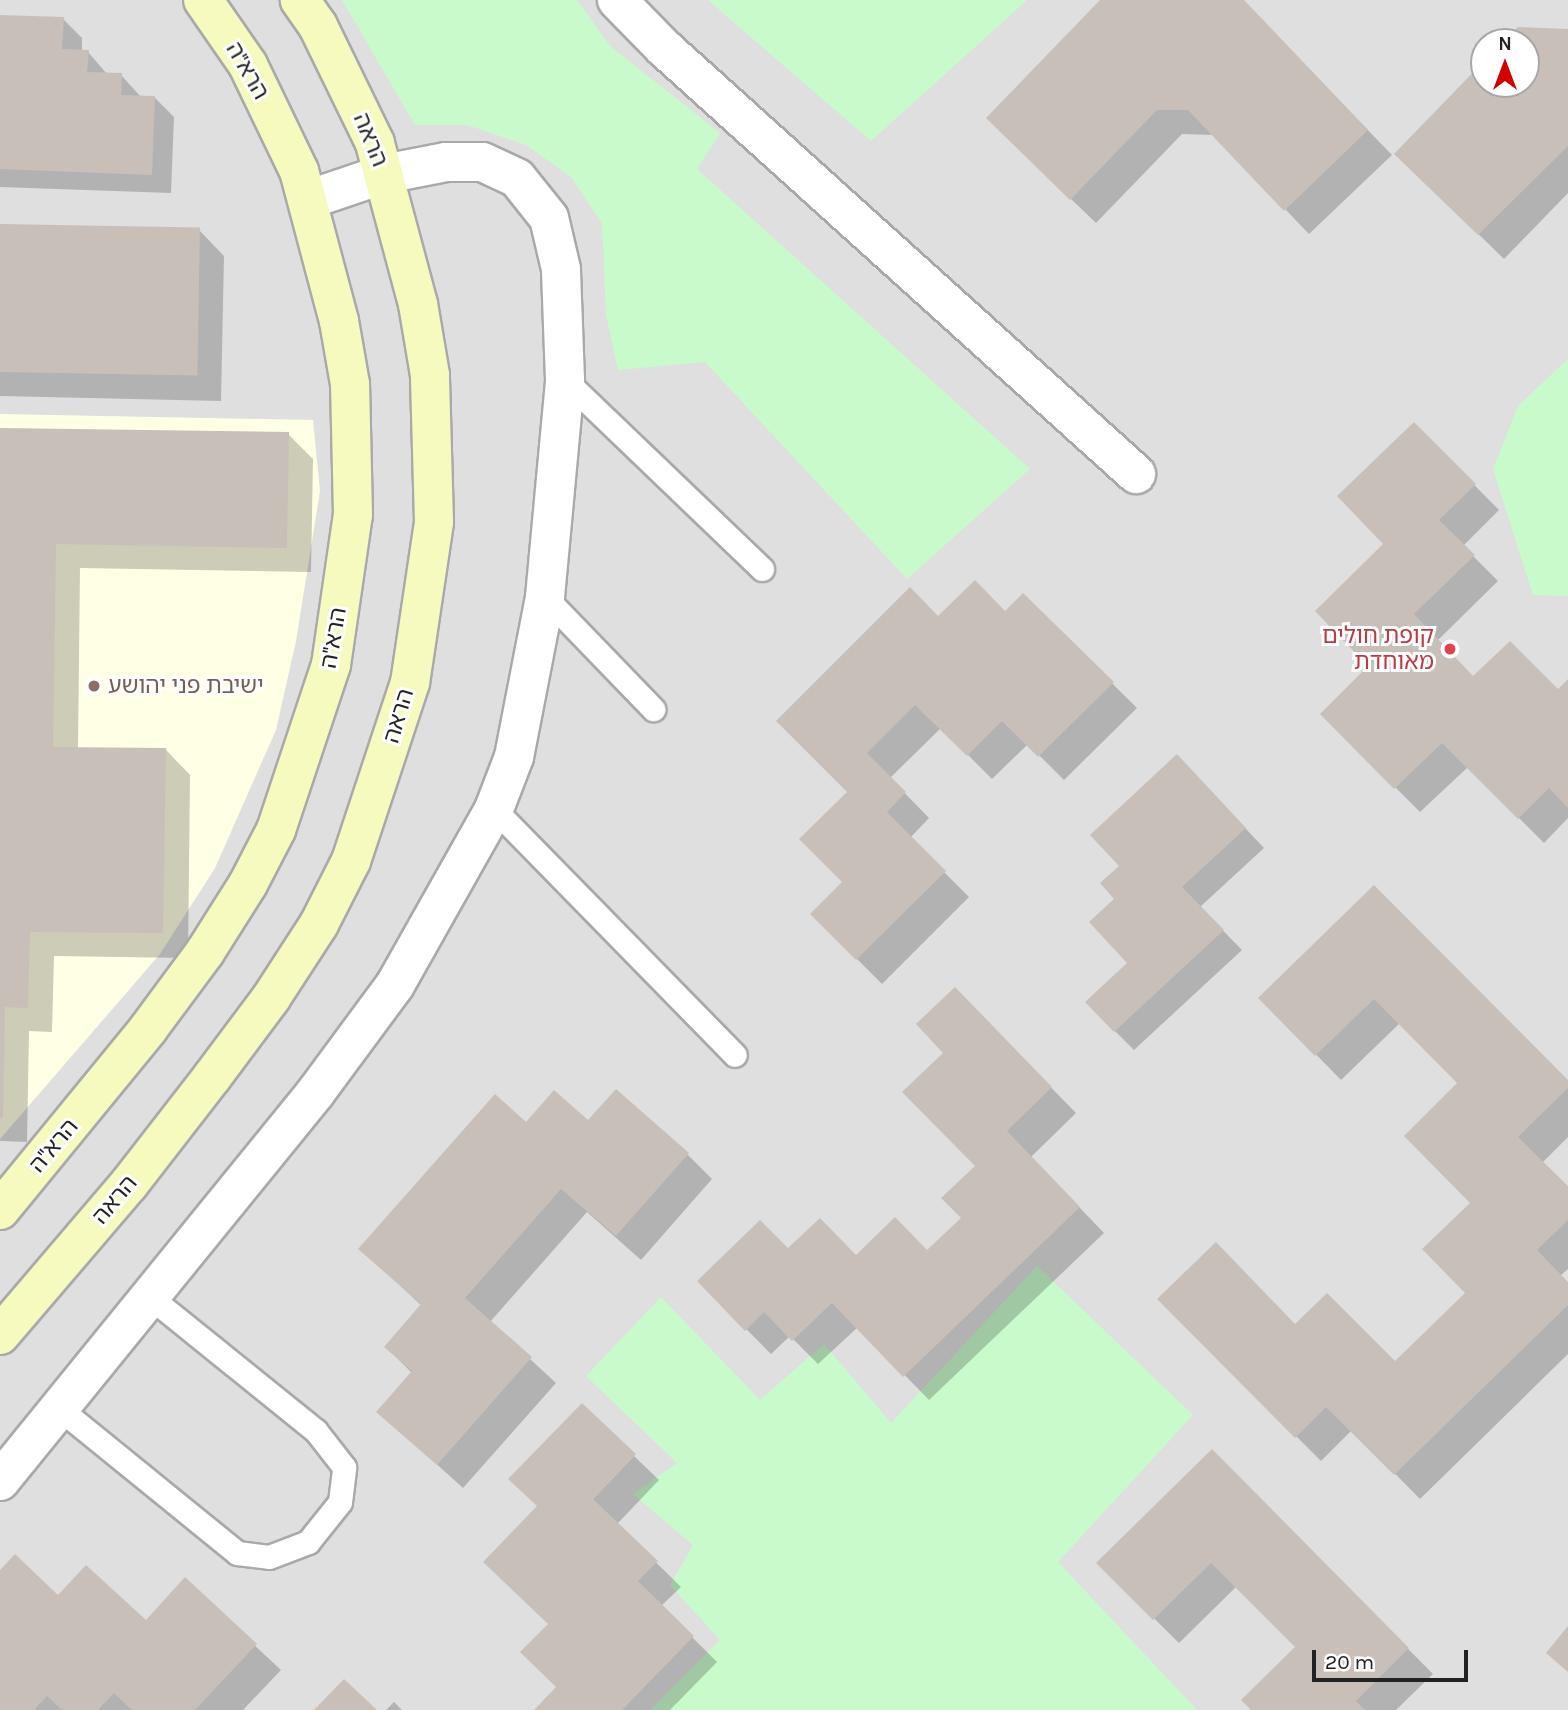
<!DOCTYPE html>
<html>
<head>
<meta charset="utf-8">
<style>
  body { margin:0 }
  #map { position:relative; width:1568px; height:1710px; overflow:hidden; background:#f2efe9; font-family:Karla,"Noto Sans Hebrew",sans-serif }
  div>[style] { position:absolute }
  .residential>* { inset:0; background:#e0dfdf }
  .education>* { inset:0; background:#ffffe5 }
  .park>* { inset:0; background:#c8facc }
  .shadow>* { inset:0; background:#0003 }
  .building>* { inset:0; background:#c7bfb8; transform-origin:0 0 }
  .roads { filter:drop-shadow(2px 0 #a9a9a9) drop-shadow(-2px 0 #a9a9a9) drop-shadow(0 2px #a9a9a9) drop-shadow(0 -2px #a9a9a9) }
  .lane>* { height:23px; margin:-11.5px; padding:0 11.5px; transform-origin:11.5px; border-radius:11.5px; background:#fff }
  .street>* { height:38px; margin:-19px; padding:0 19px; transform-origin:19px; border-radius:19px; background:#fff }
  .secondary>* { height:38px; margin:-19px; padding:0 19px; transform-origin:19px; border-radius:19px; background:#f7fabf }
  .dots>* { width:19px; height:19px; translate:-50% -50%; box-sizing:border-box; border:4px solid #fff; border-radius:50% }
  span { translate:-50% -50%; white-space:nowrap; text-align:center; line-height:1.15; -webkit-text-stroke:6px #fff; paint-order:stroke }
  .street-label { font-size:23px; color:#222 }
  .health-label { font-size:23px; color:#be3a42 }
  .right { translate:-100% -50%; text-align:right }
  .education-label { font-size:23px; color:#785e54 }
  .left { translate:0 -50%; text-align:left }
  .north { position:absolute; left:1470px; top:28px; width:70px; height:70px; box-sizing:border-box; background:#fff; border:2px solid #a7a7a7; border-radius:50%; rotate:0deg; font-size:19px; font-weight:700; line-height:28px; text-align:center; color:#222 }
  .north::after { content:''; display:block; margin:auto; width:24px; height:32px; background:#d40000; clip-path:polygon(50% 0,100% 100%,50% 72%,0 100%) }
  .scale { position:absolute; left:1312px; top:1650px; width:156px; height:32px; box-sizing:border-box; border:4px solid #222; border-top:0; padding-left:9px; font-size:21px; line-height:24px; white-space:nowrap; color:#222; -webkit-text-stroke:5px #fff; paint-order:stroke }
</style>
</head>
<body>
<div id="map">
  <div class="residential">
    <i style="clip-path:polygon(evenodd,0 0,1568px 0,1568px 1710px,0 1710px,0 0,1484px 42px,1526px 42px,1526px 84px,1484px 84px,1484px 42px)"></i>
  </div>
  <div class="education">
    <i style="clip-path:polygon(0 414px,313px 420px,320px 491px,296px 641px,276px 730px,215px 868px,160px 954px,0 1139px)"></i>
  </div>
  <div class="park">
    <i style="clip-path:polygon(342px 0,577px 0,610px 46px,720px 133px,697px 169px,1030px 469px,907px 579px,705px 362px,618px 370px,606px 315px,602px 224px,571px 177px,526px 145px,467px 125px,415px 125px)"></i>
    <i style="clip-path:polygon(708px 0,1027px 0,871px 141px)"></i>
    <i style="clip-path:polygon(1568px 359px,1568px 596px,1533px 595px,1493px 469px,1518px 406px)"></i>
    <i style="clip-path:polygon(1037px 1266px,1193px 1415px,1058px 1562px,1197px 1710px,650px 1710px,720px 1640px,670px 1585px,693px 1545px,633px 1494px,677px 1463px,586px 1376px,661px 1297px,760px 1400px,824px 1344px,891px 1423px)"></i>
  </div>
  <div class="shadow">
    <i style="clip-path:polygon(1103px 0,1242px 0,1392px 155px,1309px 234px,1214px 135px,1182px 134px,1096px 223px,1013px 143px)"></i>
    <i style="clip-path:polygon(0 16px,63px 19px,82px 38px,82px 51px,88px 52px,107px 74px,121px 75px,141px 97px,155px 98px,174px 117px,171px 193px,0 187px)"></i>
    <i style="clip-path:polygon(1568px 30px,1568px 193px,1504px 259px,1421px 178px,1484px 64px,1484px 84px,1526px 84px,1526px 42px,1505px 42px)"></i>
    <i style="clip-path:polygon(0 226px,200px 231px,224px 256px,221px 401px,0 396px)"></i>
    <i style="clip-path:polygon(1414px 424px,1499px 510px,1463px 546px,1498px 581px,1438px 640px,1474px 678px,1558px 692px,1568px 682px,1568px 818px,1544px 843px,1468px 767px,1420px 812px,1322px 714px,1371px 666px,1386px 544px)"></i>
    <i style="clip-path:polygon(0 430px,288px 434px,313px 459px,311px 572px,80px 568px,78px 749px,166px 750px,190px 775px,188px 958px,54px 956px,52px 1032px,29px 1031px,27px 1142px,0 1141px)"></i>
    <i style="clip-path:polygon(1023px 595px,1137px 708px,1064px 780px,1028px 744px,992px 779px,941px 728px,890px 778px,929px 818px,910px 838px,969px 897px,882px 984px,812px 914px,845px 882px,849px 792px,778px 721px,939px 618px,1005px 613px)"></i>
    <i style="clip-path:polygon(1196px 776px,1264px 848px,1200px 907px,1242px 950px,1134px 1050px,1115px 1031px,1129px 963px,1117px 899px,1121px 866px)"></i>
    <i style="clip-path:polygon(1374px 887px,1568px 1082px,1568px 1137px,1542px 1163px,1568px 1189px,1568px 1269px,1560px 1276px,1568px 1284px,1568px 1354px,1420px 1499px,1352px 1430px,1321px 1461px,1160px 1300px,1296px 1326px,1395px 1363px,1467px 1293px,1472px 1203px,1460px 1083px,1400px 1023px,1341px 1080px,1261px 998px)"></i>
    <i style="clip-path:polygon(979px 1014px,1076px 1113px,1031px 1157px,1104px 1233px,929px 1400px,858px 1327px,818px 1364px,790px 1336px,771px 1354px,699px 1281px,788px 1250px,856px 1257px,927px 1252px,963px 1218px,977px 1166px,945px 1053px)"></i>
    <i style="clip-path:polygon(588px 1123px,688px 1155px,712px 1179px,641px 1260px,587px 1212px,490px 1322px,556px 1383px,463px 1488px,379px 1412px,412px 1373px,386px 1347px,422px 1306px,361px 1249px,526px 1125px)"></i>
    <i style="clip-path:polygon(1212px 1452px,1433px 1674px,1396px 1710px,1254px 1710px,1297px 1647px,1237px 1586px,1179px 1643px,1098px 1563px)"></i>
    <i style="clip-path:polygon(634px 1456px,659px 1480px,617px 1524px,681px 1587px,661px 1606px,717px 1662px,670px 1710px,537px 1710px,559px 1687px,550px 1625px,510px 1586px)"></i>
    <i style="clip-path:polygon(0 1572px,59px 1597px,146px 1622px,185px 1580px,281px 1670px,243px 1710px,0 1710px)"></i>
    <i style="clip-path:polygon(394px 1702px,402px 1710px,386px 1710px)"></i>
  </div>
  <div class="building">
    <i style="clip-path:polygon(1100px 0,1244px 0,1368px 130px,1284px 211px,1188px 110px,1157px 110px,1070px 200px,986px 118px)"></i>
    <i style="clip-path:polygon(0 15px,64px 17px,62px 49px,89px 50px,87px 72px,122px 73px,121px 95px,155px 96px,152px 175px,0 169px)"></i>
    <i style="clip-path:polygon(1518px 27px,1568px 29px,1568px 146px,1478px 235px,1394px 154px,1484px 61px,1484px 84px,1526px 84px,1526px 42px,1503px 42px)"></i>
    <i style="left:0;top:224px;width:200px;height:148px;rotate:1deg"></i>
    <i style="clip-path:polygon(1414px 422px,1476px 484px,1439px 520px,1475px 555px,1414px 614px,1473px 676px,1510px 641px,1558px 689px,1568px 679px,1568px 808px,1549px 788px,1518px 819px,1442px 743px,1394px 789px,1320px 714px,1368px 666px,1315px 611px,1383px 544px,1337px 496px)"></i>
    <i style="clip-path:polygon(0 428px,289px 432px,287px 548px,56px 544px,53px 747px,166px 748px,163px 933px,30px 932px,28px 1008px,5px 1007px,3px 1118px,0 1118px)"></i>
    <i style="clip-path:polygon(975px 580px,1005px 611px,1023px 593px,1114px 682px,1038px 757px,1002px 721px,967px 756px,915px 705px,867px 753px,906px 792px,887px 812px,946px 871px,856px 960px,810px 914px,842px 882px,799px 839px,847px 792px,776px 721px,910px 587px,938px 616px)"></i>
    <i style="clip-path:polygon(1177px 754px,1246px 828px,1182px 887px,1224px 930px,1114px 1032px,1085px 1002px,1127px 963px,1089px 922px,1114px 899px,1100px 883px,1119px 866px,1090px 835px)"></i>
    <i style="clip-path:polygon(1374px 885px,1568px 1080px,1568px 1088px,1518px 1137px,1568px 1186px,1568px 1220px,1537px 1250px,1568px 1282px,1568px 1305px,1394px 1475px,1326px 1407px,1295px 1438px,1157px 1299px,1216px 1242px,1295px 1324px,1327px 1293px,1395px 1361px,1465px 1293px,1422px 1249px,1470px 1203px,1404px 1136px,1457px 1083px,1374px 999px,1315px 1056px,1258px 998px)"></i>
    <i style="clip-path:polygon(955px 987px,1052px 1087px,1007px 1131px,1080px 1207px,903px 1377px,832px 1303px,792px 1341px,764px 1312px,745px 1331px,697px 1281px,760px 1220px,788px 1248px,820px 1218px,856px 1255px,895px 1217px,927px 1250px,961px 1218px,941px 1198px,975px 1166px,902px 1092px,943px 1053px,916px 1024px)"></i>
    <i style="clip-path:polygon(616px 1089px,689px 1153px,616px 1236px,561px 1189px,465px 1298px,532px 1357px,437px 1465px,376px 1412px,412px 1371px,384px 1347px,421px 1304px,358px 1249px,495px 1094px,526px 1122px,554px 1090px,588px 1120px)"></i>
    <i style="clip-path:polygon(582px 1403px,636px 1454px,593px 1499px,658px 1561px,638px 1581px,694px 1636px,622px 1710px,534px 1710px,556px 1687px,520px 1652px,548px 1624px,483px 1562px,537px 1506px,508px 1479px)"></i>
    <i style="clip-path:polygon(1212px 1449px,1409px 1648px,1356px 1701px,1365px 1710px,1251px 1710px,1241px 1700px,1295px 1647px,1211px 1563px,1153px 1620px,1096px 1563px)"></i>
    <i style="clip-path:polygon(15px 1554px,58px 1595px,86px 1565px,146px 1620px,185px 1577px,257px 1644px,195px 1710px,132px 1710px,114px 1693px,98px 1710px,62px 1710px,47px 1696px,34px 1710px,0 1710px,0 1570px)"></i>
    <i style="clip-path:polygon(1568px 1626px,1568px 1672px,1546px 1653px)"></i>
    <i style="clip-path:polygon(344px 1679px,377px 1710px,314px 1710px)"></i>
  </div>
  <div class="roads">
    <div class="lane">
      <i style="left:565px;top:380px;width:273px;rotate:43.8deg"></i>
      <i style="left:545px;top:597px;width:156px;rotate:46deg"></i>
      <i style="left:494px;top:809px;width:344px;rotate:45.6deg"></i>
      <i style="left:60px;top:1409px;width:228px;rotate:39.1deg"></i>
      <i style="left:237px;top:1553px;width:32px;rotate:7deg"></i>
      <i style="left:269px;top:1557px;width:42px;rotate:-21deg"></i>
      <i style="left:308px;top:1542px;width:51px;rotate:-51.3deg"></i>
      <i style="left:340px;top:1502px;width:35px;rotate:-83deg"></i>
      <i style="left:344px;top:1467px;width:46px;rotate:-127.9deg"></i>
      <i style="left:316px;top:1431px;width:212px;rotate:-141.1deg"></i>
    </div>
    <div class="street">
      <i style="left:617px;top:0;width:67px;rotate:45.6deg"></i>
      <i style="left:664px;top:48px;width:636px;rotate:42.07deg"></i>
      <i style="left:0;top:1481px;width:501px;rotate:-50.91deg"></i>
      <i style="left:316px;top:1092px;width:133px;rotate:-53.6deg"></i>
      <i style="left:395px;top:985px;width:202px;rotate:-60.6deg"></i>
      <i style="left:494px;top:809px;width:56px;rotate:-69deg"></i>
      <i style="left:514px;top:757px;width:163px;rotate:-79deg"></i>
      <i style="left:545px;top:597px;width:218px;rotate:-84.7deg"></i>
      <i style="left:565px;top:380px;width:111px;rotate:-92.1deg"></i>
      <i style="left:561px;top:269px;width:52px;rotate:-103.2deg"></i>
      <i style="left:549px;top:218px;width:51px;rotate:-128.7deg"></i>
      <i style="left:517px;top:178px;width:38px;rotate:-155deg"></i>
      <i style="left:482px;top:162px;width:36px;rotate:180deg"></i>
      <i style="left:446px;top:162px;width:63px;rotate:169deg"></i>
      <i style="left:384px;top:174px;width:81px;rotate:161.3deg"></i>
    </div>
    <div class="secondary">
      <i style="left:0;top:1210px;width:234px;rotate:-50.7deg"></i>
      <i style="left:148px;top:1029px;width:96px;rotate:-53.5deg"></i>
      <i style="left:205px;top:952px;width:80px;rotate:-57.7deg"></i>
      <i style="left:248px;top:884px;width:61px;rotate:-62.6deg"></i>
      <i style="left:276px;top:830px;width:174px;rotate:-71.6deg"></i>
      <i style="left:331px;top:665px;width:152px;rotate:-81.7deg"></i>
      <i style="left:353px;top:515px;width:131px;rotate:-91.3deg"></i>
      <i style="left:350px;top:384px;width:64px;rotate:-99.9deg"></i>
      <i style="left:339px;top:321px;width:155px;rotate:-104.9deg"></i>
      <i style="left:299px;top:171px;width:118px;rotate:-115.7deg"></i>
      <i style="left:248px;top:65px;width:79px;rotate:-124.7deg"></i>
      <i style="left:0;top:1335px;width:199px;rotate:-49.5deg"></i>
      <i style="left:129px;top:1184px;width:135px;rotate:-52.2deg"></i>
      <i style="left:212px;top:1077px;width:99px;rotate:-53.2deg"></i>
      <i style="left:271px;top:998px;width:88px;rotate:-57deg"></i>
      <i style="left:319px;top:924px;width:71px;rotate:-63.1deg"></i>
      <i style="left:351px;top:861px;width:188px;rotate:-71.7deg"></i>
      <i style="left:410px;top:683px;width:163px;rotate:-81.5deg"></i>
      <i style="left:434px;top:522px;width:147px;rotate:-91.6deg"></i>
      <i style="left:430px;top:375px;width:72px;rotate:-99.6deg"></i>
      <i style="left:418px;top:304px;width:167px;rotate:-105deg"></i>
      <i style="left:375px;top:143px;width:130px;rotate:-116deg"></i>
      <i style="left:318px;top:26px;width:32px;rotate:-125deg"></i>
    </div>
  </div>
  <div class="dots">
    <i style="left:1450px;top:649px;background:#e0444e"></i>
    <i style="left:94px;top:686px;background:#8d6e63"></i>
  </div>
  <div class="street-label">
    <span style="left:247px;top:71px;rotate:60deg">הרא''ה</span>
    <span style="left:370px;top:140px;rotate:68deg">הראה</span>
    <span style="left:334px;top:638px;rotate:-80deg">הרא''ה</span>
    <span style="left:399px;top:716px;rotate:-73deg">הראה</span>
    <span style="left:54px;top:1146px;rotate:-50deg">הרא''ה</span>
    <span style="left:115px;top:1200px;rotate:-50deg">הראה</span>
  </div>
  <div class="health-label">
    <span class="right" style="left:1434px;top:649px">קופת חולים<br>מאוחדת</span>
  </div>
  <div class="education-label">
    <span class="left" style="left:108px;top:686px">ישיבת פני יהושע</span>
  </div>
  <div class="north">N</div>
  <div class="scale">20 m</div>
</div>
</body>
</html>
